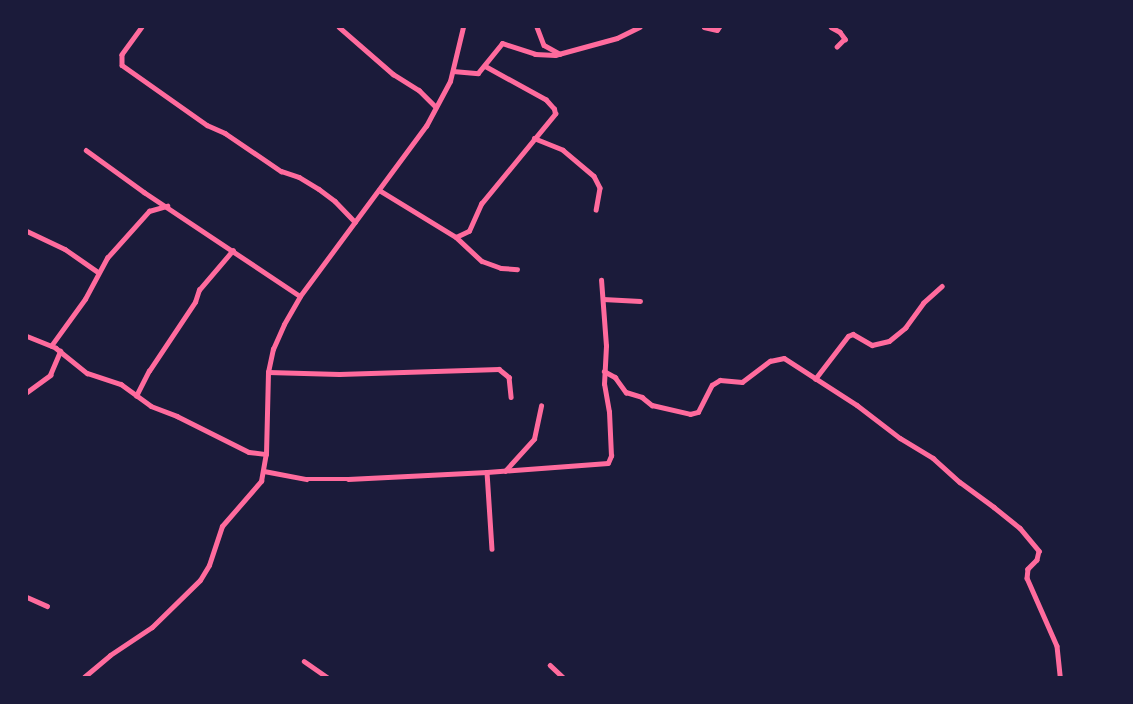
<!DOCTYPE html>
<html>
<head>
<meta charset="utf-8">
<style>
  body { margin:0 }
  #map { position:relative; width:1133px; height:704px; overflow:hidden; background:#1b1b3a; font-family:Poppins,sans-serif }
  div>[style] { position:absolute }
  .minor>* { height:4.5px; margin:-2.25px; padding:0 2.25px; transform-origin:2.25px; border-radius:2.25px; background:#ff6b9d }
  .tertiary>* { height:5px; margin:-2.5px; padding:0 2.5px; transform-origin:2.5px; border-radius:2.5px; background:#ff6b9d }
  span { translate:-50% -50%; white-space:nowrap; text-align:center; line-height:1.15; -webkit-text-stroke:4.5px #1b1b3a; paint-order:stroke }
  .frame { position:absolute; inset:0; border:28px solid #1b1b3a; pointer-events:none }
</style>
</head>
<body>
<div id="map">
  <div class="minor">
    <i style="left:142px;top:27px;width:34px;rotate:126deg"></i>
    <i style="left:122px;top:55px;width:10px;rotate:90deg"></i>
    <i style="left:122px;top:65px;width:104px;rotate:35.2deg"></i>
    <i style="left:207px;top:125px;width:20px;rotate:24deg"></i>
    <i style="left:225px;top:133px;width:68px;rotate:34.2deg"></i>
    <i style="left:281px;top:171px;width:19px;rotate:18deg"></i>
    <i style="left:299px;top:177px;width:23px;rotate:31deg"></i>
    <i style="left:319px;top:189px;width:20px;rotate:37deg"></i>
    <i style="left:335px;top:201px;width:29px;rotate:46deg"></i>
    <i style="left:339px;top:27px;width:72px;rotate:41deg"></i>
    <i style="left:393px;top:74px;width:31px;rotate:32deg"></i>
    <i style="left:419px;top:90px;width:24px;rotate:45deg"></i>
    <i style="left:537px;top:27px;width:19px;rotate:69deg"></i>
    <i style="left:544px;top:45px;width:18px;rotate:29deg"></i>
    <i style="left:704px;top:27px;width:13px;rotate:13deg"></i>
    <i style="left:717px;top:30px;width:4px;rotate:-56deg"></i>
    <i style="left:831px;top:27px;width:10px;rotate:29deg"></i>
    <i style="left:840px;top:32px;width:9px;rotate:54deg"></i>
    <i style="left:845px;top:39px;width:11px;rotate:135deg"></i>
    <i style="left:453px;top:71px;width:25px;rotate:5deg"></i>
    <i style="left:478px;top:73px;width:38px;rotate:-51deg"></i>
    <i style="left:502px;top:43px;width:35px;rotate:18deg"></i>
    <i style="left:535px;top:54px;width:20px;rotate:3deg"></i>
    <i style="left:555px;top:55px;width:64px;rotate:-15.3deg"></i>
    <i style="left:617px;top:38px;width:25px;rotate:-26deg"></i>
    <i style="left:534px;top:138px;width:31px;rotate:22deg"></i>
    <i style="left:563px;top:150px;width:40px;rotate:40deg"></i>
    <i style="left:594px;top:176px;width:13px;rotate:63deg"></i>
    <i style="left:600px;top:188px;width:22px;rotate:100deg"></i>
    <i style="left:86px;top:150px;width:72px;rotate:35.9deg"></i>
    <i style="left:144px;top:192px;width:187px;rotate:33.7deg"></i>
    <i style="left:379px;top:190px;width:90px;rotate:31.4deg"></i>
    <i style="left:456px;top:237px;width:35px;rotate:43deg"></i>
    <i style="left:482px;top:261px;width:20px;rotate:20deg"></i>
    <i style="left:501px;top:268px;width:16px;rotate:4deg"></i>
    <i style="left:27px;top:231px;width:42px;rotate:25.3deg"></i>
    <i style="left:65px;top:249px;width:40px;rotate:34.9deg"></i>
    <i style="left:456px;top:237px;width:14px;rotate:-25deg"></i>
    <i style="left:469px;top:231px;width:30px;rotate:-66deg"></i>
    <i style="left:481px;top:204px;width:117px;rotate:-50.6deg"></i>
    <i style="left:555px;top:114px;width:5px;rotate:-101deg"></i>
    <i style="left:554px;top:109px;width:12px;rotate:-132deg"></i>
    <i style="left:546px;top:100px;width:68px;rotate:-151.2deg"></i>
    <i style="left:603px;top:299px;width:37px;rotate:3deg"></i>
    <i style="left:27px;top:336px;width:31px;rotate:22deg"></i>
    <i style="left:56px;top:348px;width:40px;rotate:39deg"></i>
    <i style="left:87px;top:373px;width:36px;rotate:18deg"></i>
    <i style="left:121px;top:384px;width:37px;rotate:36deg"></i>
    <i style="left:151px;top:406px;width:28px;rotate:21deg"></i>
    <i style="left:177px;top:416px;width:80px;rotate:26.6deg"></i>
    <i style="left:249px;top:452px;width:17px;rotate:7deg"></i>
    <i style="left:51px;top:346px;width:58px;rotate:-54.1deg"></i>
    <i style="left:85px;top:299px;width:47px;rotate:-61.8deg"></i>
    <i style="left:107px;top:258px;width:63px;rotate:-48.2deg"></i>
    <i style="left:149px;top:211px;width:19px;rotate:-16deg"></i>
    <i style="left:604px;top:371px;width:13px;rotate:29deg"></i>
    <i style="left:615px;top:377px;width:19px;rotate:54deg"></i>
    <i style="left:626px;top:392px;width:17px;rotate:17deg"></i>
    <i style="left:642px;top:397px;width:13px;rotate:39deg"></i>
    <i style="left:652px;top:405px;width:39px;rotate:13deg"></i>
    <i style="left:690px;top:414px;width:8px;rotate:-14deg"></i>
    <i style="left:698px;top:412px;width:30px;rotate:-63deg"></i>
    <i style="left:712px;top:385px;width:9px;rotate:-32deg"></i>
    <i style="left:720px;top:380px;width:22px;rotate:5deg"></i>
    <i style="left:742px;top:382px;width:35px;rotate:-37deg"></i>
    <i style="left:770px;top:361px;width:14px;rotate:-12deg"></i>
    <i style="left:784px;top:358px;width:87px;rotate:32.8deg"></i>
    <i style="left:857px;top:405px;width:54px;rotate:37.5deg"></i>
    <i style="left:900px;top:438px;width:39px;rotate:31deg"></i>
    <i style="left:933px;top:458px;width:36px;rotate:42deg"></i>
    <i style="left:960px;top:482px;width:42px;rotate:36.3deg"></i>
    <i style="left:994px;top:507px;width:33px;rotate:39deg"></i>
    <i style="left:1020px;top:528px;width:30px;rotate:50deg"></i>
    <i style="left:1039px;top:551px;width:9px;rotate:103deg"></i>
    <i style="left:1037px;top:560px;width:13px;rotate:135deg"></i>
    <i style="left:1028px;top:569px;width:9px;rotate:96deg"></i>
    <i style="left:1027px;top:578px;width:74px;rotate:66.2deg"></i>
    <i style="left:1057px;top:646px;width:31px;rotate:84deg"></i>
    <i style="left:268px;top:372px;width:71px;rotate:1.6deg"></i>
    <i style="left:339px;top:374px;width:160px;rotate:-1.8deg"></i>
    <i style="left:499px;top:369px;width:13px;rotate:39deg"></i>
    <i style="left:509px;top:377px;width:20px;rotate:84deg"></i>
    <i style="left:815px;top:379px;width:54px;rotate:-52.5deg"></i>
    <i style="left:848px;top:336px;width:5px;rotate:-22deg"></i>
    <i style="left:853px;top:334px;width:22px;rotate:30deg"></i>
    <i style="left:872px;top:345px;width:17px;rotate:-13deg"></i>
    <i style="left:889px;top:341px;width:21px;rotate:-39deg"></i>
    <i style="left:905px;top:328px;width:31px;rotate:-54deg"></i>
    <i style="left:923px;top:303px;width:25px;rotate:-42deg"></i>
    <i style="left:27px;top:392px;width:29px;rotate:-36deg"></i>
    <i style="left:50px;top:375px;width:26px;rotate:-67deg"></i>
    <i style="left:136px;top:396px;width:28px;rotate:-63deg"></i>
    <i style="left:149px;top:371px;width:83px;rotate:-56.3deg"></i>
    <i style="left:195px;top:302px;width:13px;rotate:-72deg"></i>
    <i style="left:199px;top:290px;width:52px;rotate:-49.6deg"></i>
    <i style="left:264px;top:471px;width:43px;rotate:10.8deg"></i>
    <i style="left:306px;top:479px;width:42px"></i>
    <i style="left:348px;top:479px;width:139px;rotate:-2.9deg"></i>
    <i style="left:487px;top:472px;width:121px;rotate:-4.3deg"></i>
    <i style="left:608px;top:463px;width:8px;rotate:-67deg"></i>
    <i style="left:611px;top:456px;width:44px;rotate:-92.6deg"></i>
    <i style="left:609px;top:412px;width:28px;rotate:-100deg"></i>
    <i style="left:604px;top:384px;width:38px;rotate:-87deg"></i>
    <i style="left:606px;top:346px;width:66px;rotate:-94.3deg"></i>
    <i style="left:505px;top:471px;width:43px;rotate:-47.8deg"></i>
    <i style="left:534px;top:439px;width:34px;rotate:-78deg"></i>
    <i style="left:487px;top:472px;width:77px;rotate:86.3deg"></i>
    <i style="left:27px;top:597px;width:22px;rotate:24deg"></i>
    <i style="left:304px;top:661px;width:28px;rotate:35deg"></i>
    <i style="left:550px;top:665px;width:18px;rotate:43deg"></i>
  </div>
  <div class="tertiary">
    <i style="left:84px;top:677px;width:34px;rotate:-40deg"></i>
    <i style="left:110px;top:655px;width:50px;rotate:-33.7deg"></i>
    <i style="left:152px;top:627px;width:67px;rotate:-44.4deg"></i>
    <i style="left:200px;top:580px;width:17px;rotate:-59deg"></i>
    <i style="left:209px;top:565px;width:41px;rotate:-71.6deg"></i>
    <i style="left:222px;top:526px;width:60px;rotate:-49.1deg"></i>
    <i style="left:261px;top:481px;width:27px;rotate:-80deg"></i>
    <i style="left:266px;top:454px;width:82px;rotate:-88.6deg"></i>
    <i style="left:268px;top:372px;width:24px;rotate:-78deg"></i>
    <i style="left:273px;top:349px;width:27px;rotate:-66deg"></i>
    <i style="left:284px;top:324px;width:32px;rotate:-60deg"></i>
    <i style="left:300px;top:296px;width:212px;rotate:-53.5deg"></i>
    <i style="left:426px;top:126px;width:51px;rotate:-61.9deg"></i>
    <i style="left:450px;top:81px;width:56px;rotate:-76.5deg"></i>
  </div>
  <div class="frame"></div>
</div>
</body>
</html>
